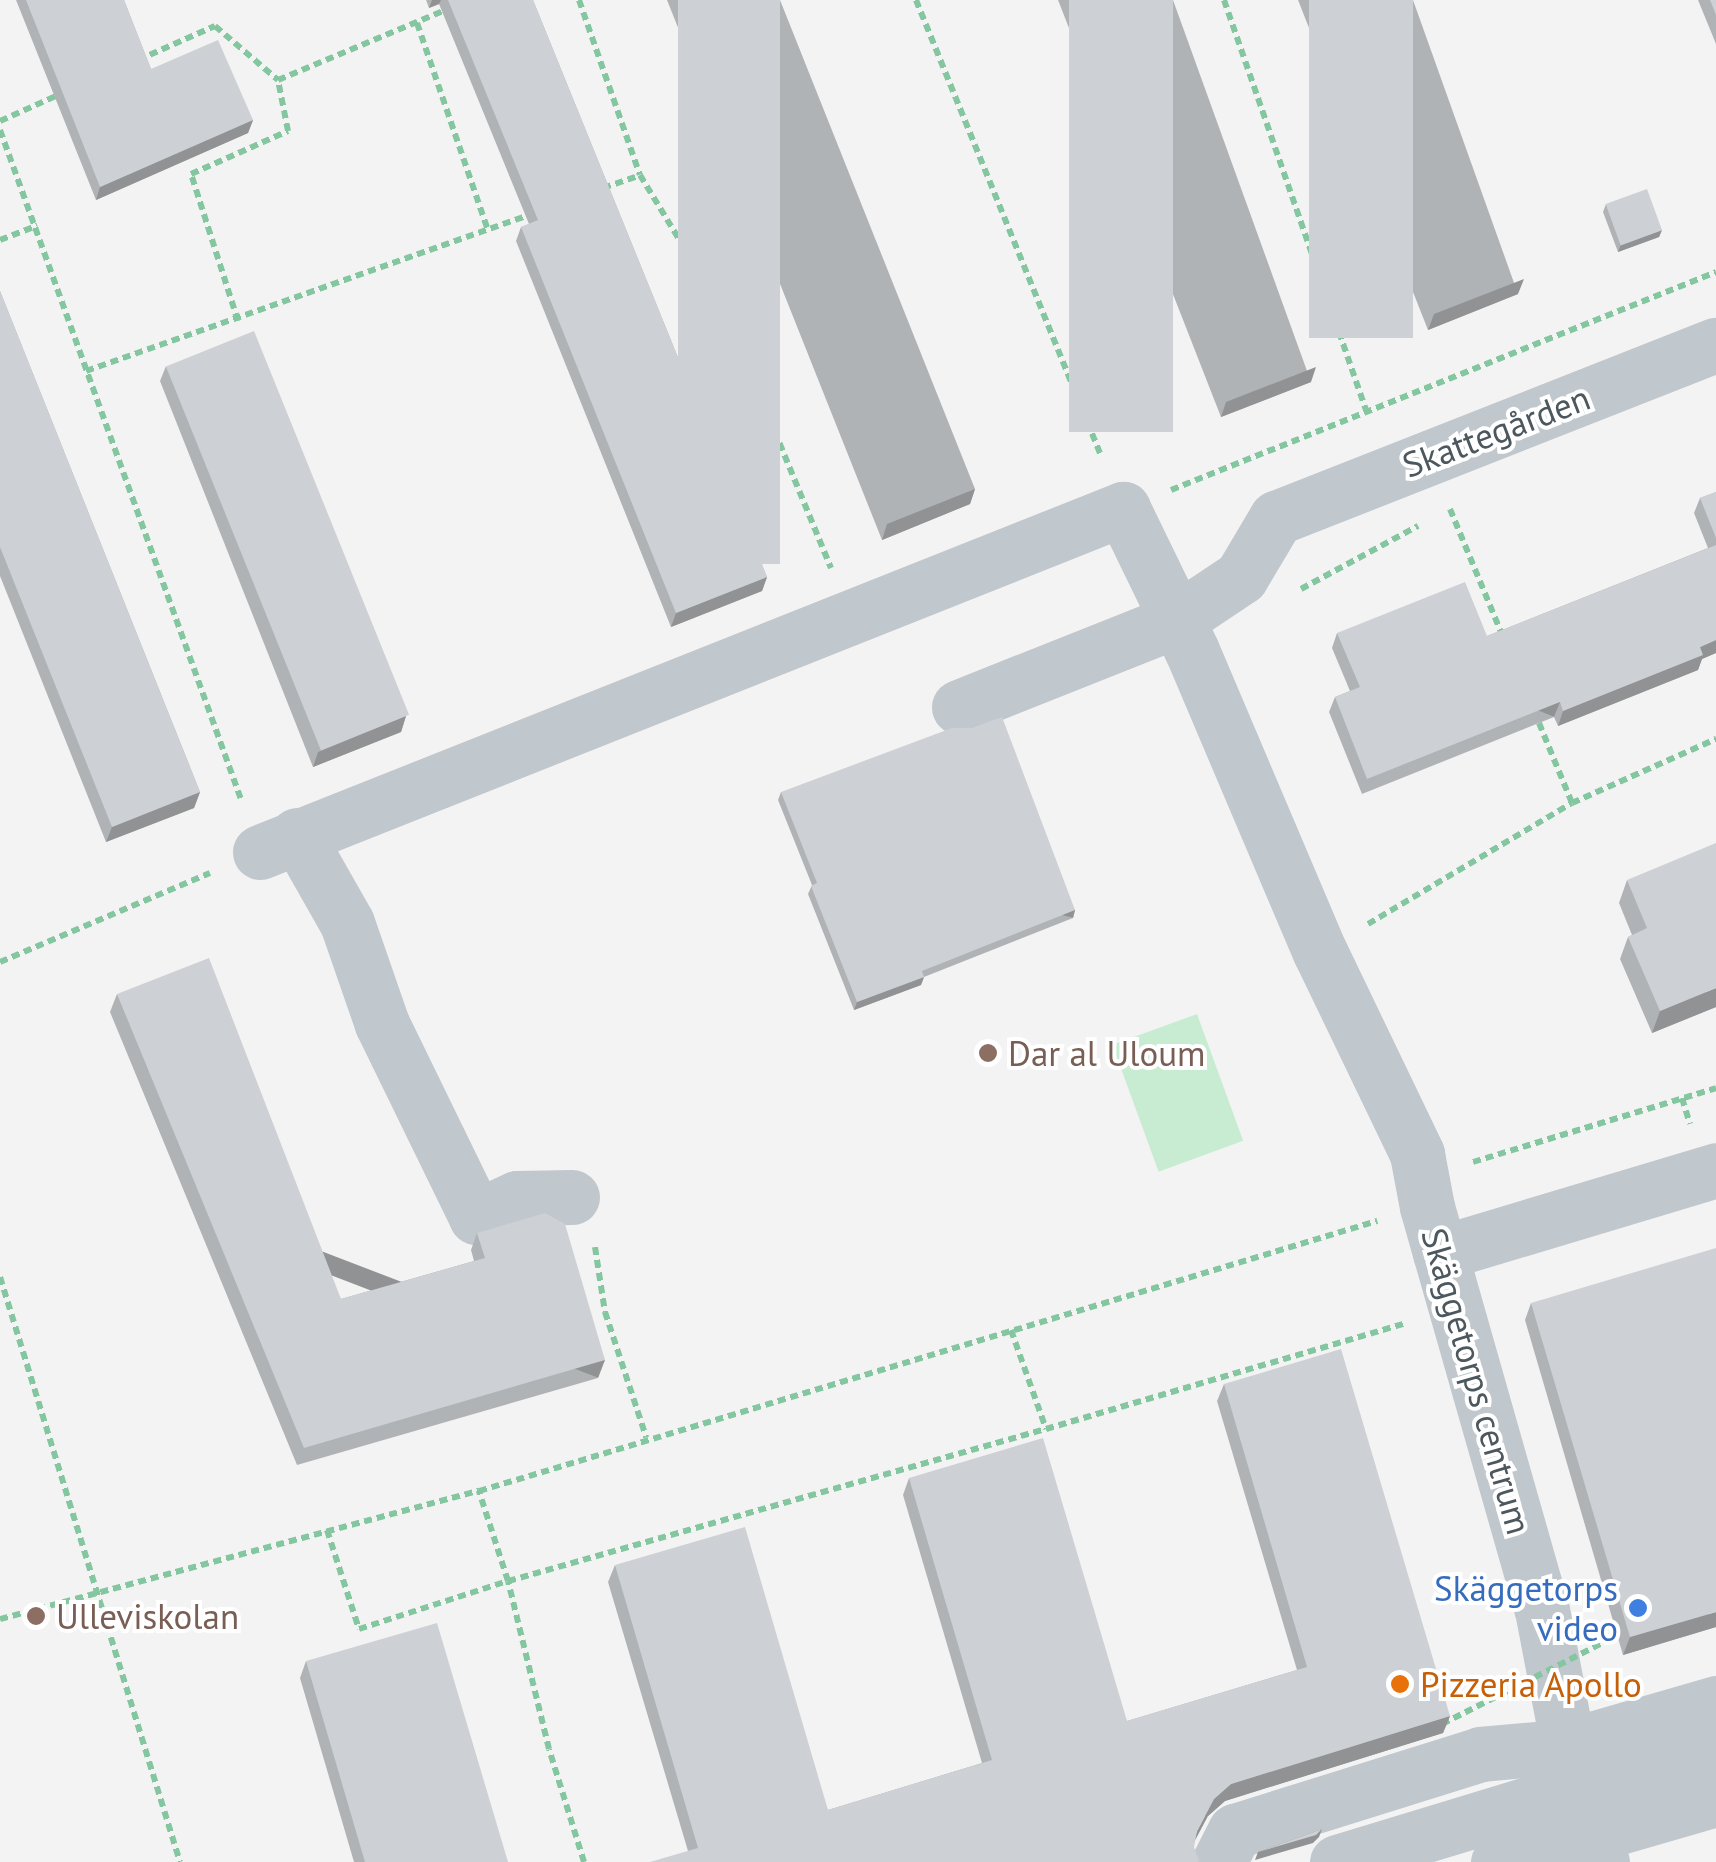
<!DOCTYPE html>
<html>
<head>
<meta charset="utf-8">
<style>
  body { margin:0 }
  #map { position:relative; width:1716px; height:1862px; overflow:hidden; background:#f4f3f3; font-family:"PT Sans",sans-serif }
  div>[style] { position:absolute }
  .green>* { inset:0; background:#c7ecd2; transform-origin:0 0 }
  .path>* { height:6px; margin-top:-3px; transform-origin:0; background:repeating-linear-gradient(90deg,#83c69f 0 8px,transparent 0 13px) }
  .minor>* { height:55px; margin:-27.5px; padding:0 27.5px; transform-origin:27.5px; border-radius:27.5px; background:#c0c7cd }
  .path-bridge>* { height:6px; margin-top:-3px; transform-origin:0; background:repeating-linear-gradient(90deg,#83c69f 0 8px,transparent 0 13px) }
  .wall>* { inset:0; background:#b0b3b6 }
  .shaded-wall>* { inset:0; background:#909294; transform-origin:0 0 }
  .building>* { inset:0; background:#cdd0d4; transform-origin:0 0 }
  .dots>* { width:28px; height:28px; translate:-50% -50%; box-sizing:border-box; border:5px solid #fff; border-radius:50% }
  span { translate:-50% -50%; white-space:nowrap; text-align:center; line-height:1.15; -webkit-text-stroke:8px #fff; paint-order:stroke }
  .street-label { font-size:35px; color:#4c575e }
  .education-label { font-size:35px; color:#785e54 }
  .left { translate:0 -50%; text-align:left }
  .shop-label { font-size:35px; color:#366cbe }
  .right { translate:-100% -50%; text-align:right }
  .food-label { font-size:35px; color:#c56008 }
</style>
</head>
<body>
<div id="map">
  <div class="green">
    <i style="left:1197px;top:1014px;width:135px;height:90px;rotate:70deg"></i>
  </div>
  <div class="path">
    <i style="left:579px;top:0;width:185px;rotate:70.8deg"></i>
    <i style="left:640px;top:175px;width:173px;rotate:58.7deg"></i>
    <i style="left:730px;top:323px;width:265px;rotate:67.6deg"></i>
    <i style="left:916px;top:0;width:493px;rotate:67.9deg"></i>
    <i style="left:1224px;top:0;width:435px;rotate:70.9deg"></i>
    <i style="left:417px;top:23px;width:219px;rotate:71.1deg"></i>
    <i style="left:138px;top:60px;width:84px;rotate:-23.8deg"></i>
    <i style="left:215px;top:26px;width:83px;rotate:40.6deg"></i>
    <i style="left:278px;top:80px;width:186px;rotate:-22.7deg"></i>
    <i style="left:0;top:121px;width:64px;rotate:-24.1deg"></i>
    <i style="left:0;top:130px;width:714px;rotate:70.2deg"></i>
    <i style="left:603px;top:188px;width:39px;rotate:-19deg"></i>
    <i style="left:0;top:240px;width:40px;rotate:-21deg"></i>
    <i style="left:238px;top:321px;width:154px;rotate:-107.7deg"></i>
    <i style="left:191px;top:174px;width:106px;rotate:-23.9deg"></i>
    <i style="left:288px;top:131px;width:52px;rotate:-101.1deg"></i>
    <i style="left:86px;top:371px;width:471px;rotate:-19.4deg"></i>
    <i style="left:1171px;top:490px;width:587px;rotate:-21.8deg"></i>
    <i style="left:1450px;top:509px;width:139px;rotate:67.5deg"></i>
    <i style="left:1301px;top:589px;width:133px;rotate:-28.3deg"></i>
    <i style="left:1539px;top:723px;width:87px;rotate:67.6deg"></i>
    <i style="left:1368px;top:924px;width:237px;rotate:-30.7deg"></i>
    <i style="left:1572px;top:803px;width:158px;rotate:-24deg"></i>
    <i style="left:0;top:962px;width:228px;rotate:-23deg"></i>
    <i style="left:1682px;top:1098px;width:27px;rotate:73deg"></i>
    <i style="left:1473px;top:1162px;width:254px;rotate:-16.9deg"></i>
    <i style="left:595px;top:1247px;width:66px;rotate:81.3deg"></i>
    <i style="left:605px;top:1312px;width:132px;rotate:71.8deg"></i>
    <i style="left:0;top:1277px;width:612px;rotate:72.9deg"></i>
    <i style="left:1011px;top:1330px;width:105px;rotate:70.5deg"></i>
    <i style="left:1046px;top:1429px;width:376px;rotate:-16.4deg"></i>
    <i style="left:327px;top:1530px;width:104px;rotate:72.1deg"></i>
    <i style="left:359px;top:1629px;width:157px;rotate:-17.9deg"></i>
    <i style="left:508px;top:1581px;width:95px;rotate:-107.9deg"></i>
    <i style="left:0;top:1619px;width:496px;rotate:-15deg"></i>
    <i style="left:479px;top:1491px;width:938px;rotate:-16.73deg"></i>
    <i style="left:584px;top:1862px;width:118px;rotate:-107.2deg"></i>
    <i style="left:549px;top:1749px;width:173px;rotate:-103.7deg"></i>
    <i style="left:508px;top:1581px;width:559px;rotate:-15.78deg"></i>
  </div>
  <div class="minor">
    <i style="left:959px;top:707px;width:232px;rotate:-21.7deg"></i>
    <i style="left:1175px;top:621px;width:79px;rotate:-33.7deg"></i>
    <i style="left:1241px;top:577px;width:69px;rotate:-59.3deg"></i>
    <i style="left:1276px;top:518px;width:473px;rotate:-21.5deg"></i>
    <i style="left:297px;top:835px;width:101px;rotate:60.4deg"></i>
    <i style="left:347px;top:923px;width:107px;rotate:70.9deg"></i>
    <i style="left:382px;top:1024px;width:215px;rotate:64deg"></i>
    <i style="left:476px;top:1217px;width:45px;rotate:-24.9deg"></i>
    <i style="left:517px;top:1198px;width:55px;rotate:-1deg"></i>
    <i style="left:260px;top:852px;width:929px;rotate:-21.68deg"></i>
    <i style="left:1123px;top:509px;width:158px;rotate:64.1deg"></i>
    <i style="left:1192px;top:651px;width:327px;rotate:67deg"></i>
    <i style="left:1320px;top:952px;width:224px;rotate:64.3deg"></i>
    <i style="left:1417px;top:1154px;width:54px;rotate:79.3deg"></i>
    <i style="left:1427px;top:1207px;width:419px;rotate:74.1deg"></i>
    <i style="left:1542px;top:1610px;width:138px;rotate:79.2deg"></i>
    <i style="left:1568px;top:1746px;width:121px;rotate:73.7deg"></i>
    <i style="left:1440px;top:1253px;width:288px;rotate:-16.7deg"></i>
    <i style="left:1219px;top:1862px;width:35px;rotate:-63deg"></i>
    <i style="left:1235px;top:1831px;width:257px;rotate:-17.4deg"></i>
    <i style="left:1480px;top:1754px;width:88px;rotate:-5.2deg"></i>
    <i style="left:1568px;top:1746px;width:154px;rotate:-16.2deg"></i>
    <i style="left:1337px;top:1862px;width:396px;rotate:-16.9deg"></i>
    <i style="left:1498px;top:1862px;width:227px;rotate:-16.1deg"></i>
  </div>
  <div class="path-bridge">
    <i style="left:1442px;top:1724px;width:197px;rotate:-26.8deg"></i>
  </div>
  <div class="wall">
    <i style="clip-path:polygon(16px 0,124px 0,151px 69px,253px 120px,248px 133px,96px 200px)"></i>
    <i style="clip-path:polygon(426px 0,533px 0,767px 577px,762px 591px,671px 627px,516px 241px,521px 227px,529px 224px,439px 4px,429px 8px)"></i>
    <i style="clip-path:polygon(667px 0,780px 0,975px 489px,970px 504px,882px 540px)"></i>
    <i style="clip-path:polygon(1058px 0,1173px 0,1311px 382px,1221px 417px)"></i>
    <i style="clip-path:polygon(1298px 0,1413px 0,1518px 294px,1428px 330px)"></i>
    <i style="clip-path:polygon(1698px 0,1716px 0,1716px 44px)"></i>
    <i style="clip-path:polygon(1606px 204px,1662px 230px,1659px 237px,1618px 252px,1603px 212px)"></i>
    <i style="clip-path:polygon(0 291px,200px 792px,194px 808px,106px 842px,0 576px)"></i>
    <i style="clip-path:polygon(166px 366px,406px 716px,401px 732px,313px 767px,160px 381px)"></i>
    <i style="clip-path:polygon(1716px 492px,1716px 653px,1702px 659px,1698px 670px,1558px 726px,1554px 717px,1362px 794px,1329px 712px,1335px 697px,1350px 691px,1332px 648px,1337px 633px,1487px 636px,1708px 548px,1694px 513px,1700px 498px)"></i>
    <i style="clip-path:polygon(781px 792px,1075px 910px,1073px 918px,924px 977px,921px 985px,854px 1010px,808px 894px,812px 885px,778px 800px)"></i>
    <i style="clip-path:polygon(1627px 880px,1716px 1007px,1652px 1033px,1620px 959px,1628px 937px,1632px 935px,1619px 903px)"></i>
    <i style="clip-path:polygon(117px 994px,341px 1299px,474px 1261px,471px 1250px,477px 1233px,598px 1378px,297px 1465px,110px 1012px)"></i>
    <i style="clip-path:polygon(1531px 1303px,1716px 1627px,1623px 1655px,1525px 1320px)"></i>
    <i style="clip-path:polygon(1224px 1384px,1450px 1716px,1443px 1733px,1225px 1801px,1208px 1816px,688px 1851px,608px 1582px,615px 1565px,828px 1810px,982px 1763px,903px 1495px,909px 1478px,1127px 1721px,1297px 1670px,1217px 1401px)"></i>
    <i style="clip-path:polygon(306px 1661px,508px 1862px,354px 1862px,300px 1678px)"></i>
  </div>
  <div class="shaded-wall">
    <i style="clip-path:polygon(432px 0,441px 0,439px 4px,429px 8px)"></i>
    <i style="clip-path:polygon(253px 120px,248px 133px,96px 200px,100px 187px)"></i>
    <i style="clip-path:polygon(1662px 230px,1659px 237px,1618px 252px,1621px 244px)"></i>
    <i style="clip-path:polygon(1524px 279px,1518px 294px,1428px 330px,1434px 314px)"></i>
    <i style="clip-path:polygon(1316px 367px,1311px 382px,1221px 417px,1226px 402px)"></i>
    <i style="clip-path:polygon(975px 489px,970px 504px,882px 540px,887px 524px)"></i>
    <i style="clip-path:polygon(767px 577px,762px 591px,671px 627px,676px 613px)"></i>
    <i style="clip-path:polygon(1716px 640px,1716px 653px,1702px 659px,1698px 670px,1558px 726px,1563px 711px)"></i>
    <i style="left:1560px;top:702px;width:16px;height:208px;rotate:112deg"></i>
    <i style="clip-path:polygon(406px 716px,401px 732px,313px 767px,318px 752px)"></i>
    <i style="clip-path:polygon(200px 792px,194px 808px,106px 842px,112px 827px)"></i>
    <i style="left:1075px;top:910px;width:8px;height:165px;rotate:104deg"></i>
    <i style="clip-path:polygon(924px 977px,921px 985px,854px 1010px,857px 1002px)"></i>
    <i style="clip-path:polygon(1716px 988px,1716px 1007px,1652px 1033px,1660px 1011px)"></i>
    <i style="left:605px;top:1360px;width:19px;height:314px;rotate:111deg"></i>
    <i style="clip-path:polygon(1716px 1612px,1716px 1627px,1623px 1655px,1630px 1637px)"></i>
    <i style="clip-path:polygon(1450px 1716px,1443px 1733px,1225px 1801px,1208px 1816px,1191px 1848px,1197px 1831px,1214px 1799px,1231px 1784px)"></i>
    <i style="clip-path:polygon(1322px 1829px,1319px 1837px,1313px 1843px,1255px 1860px,1258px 1852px)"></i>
  </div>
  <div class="building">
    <i style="clip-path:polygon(26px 0,124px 0,151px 69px,218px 40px,253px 120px,100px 187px)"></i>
    <i style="clip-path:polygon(448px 0,533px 0,767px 577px,676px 613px,521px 227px,538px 220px)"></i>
    <i style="left:678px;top:0;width:102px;height:564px"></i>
    <i style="left:1069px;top:0;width:104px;height:432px"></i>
    <i style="left:1309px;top:0;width:104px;height:338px"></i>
    <i style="clip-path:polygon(1710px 0,1716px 0,1716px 15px)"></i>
    <i style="left:1647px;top:189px;width:44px;height:44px;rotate:70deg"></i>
    <i style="clip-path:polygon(0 291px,200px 792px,112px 827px,0 547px)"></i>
    <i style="left:254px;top:331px;width:414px;height:95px;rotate:68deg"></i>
    <i style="clip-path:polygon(1716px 492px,1716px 538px,1700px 498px)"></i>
    <i style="clip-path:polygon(1716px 545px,1716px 640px,1700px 647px,1703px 655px,1563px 711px,1560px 702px,1367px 779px,1335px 697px,1360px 687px,1337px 633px,1465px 582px,1487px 636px)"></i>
    <i style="clip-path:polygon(1002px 717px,1075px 910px,922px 971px,924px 977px,857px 1002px,811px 886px,817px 883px,781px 792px,952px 728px,972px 728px)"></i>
    <i style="clip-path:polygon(1716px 843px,1716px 988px,1660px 1011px,1628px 937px,1647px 928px,1627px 880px)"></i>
    <i style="clip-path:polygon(209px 958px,341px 1299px,485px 1258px,477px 1233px,545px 1213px,565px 1224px,605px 1360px,304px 1448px,117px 994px)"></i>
    <i style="clip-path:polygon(1716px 1248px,1716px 1612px,1630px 1637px,1531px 1303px)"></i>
    <i style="clip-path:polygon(1341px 1349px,1450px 1716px,1231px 1784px,1214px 1799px,1197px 1831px,1194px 1847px,1199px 1861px,1197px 1862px,650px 1862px,698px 1848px,615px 1565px,745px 1527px,828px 1810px,992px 1760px,909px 1478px,1043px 1438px,1127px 1721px,1307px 1667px,1224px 1384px)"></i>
    <i style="clip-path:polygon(437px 1623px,508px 1862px,365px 1862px,306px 1661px)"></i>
    <i style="clip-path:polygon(1322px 1829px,1316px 1835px,1258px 1852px)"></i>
  </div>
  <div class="dots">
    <i style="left:988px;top:1053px;background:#8d6e63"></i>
    <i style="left:1638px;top:1608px;background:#3f7fe0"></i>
    <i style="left:36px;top:1616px;background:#8d6e63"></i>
    <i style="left:1400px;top:1684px;background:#e8710a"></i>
  </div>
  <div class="street-label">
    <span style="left:1496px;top:431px;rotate:-21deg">Skattegården</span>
    <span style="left:1477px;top:1381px;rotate:74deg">Skäggetorps centrum</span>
  </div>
  <div class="education-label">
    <span class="left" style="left:1008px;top:1053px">Dar al Uloum</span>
    <span class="left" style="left:56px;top:1616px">Ulleviskolan</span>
  </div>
  <div class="shop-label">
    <span class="right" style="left:1618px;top:1608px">Skäggetorps<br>video</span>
  </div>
  <div class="food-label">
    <span class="left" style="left:1420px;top:1684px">Pizzeria Apollo</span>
  </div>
</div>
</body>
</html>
